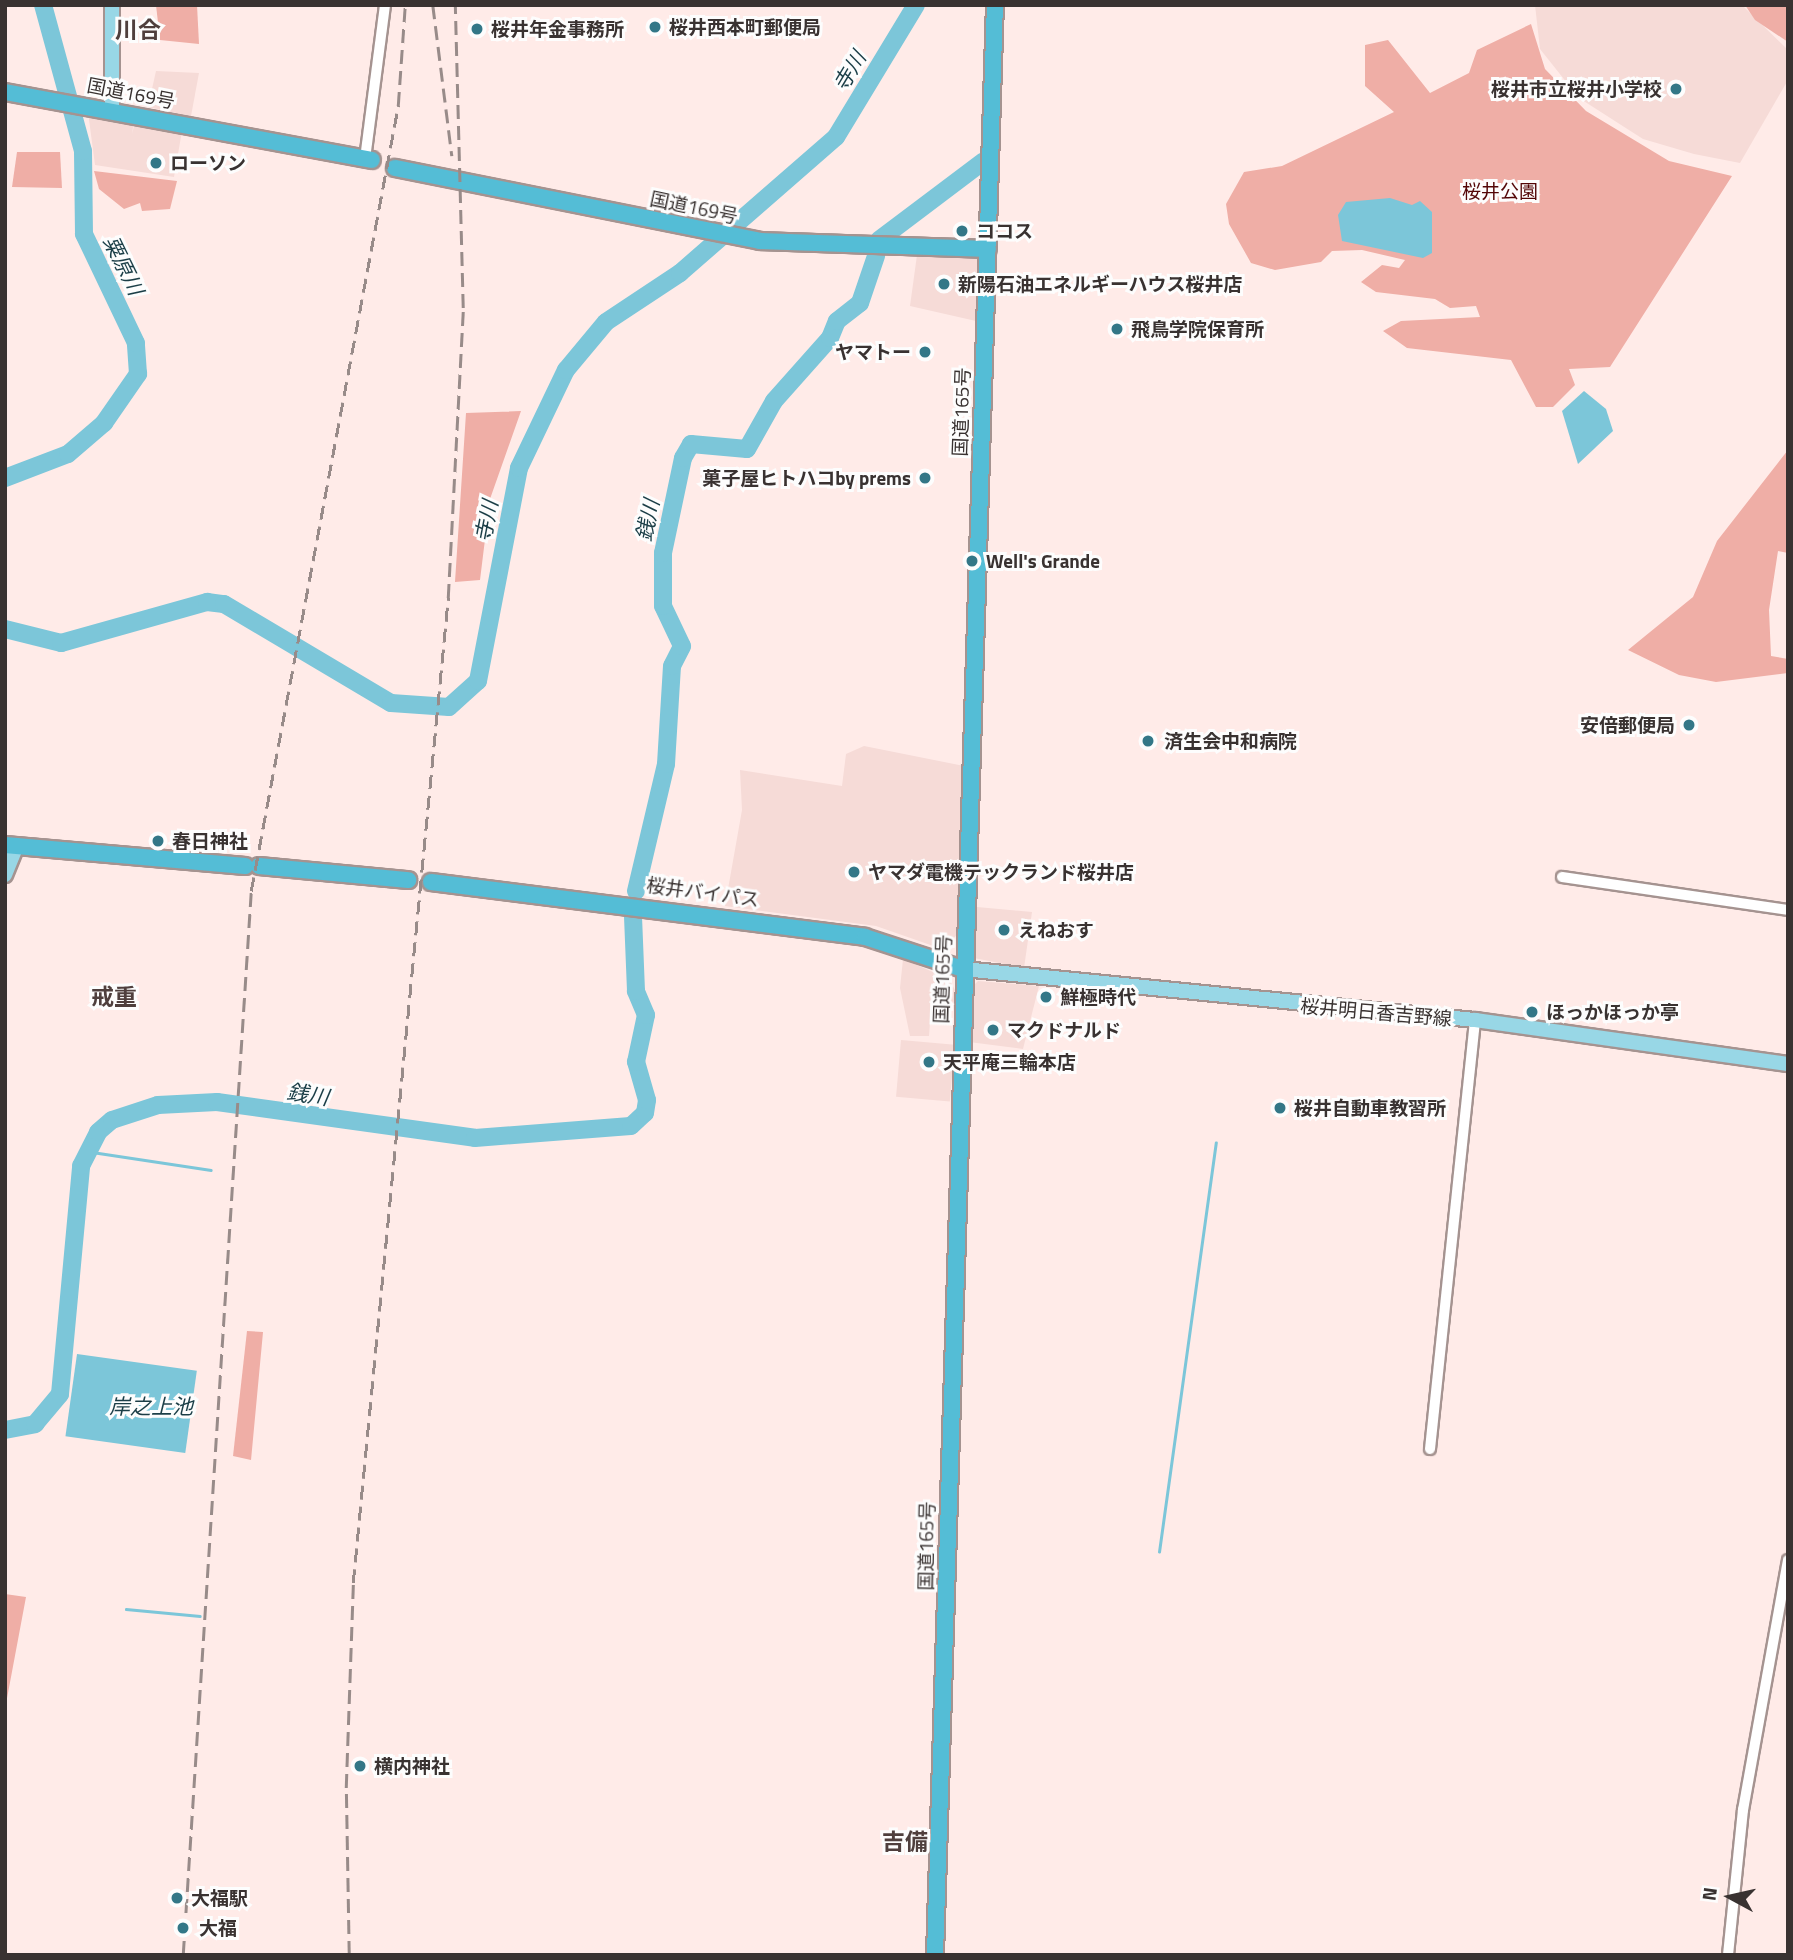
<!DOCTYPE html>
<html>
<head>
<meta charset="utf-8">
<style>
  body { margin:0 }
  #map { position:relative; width:1793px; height:1960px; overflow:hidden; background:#ffebe8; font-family:"Titillium Web","Noto Sans JP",sans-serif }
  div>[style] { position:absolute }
  .built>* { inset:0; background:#f6dbd7; transform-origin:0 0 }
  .green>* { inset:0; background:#efaea6 }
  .water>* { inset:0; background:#7cc6d9; transform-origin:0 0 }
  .stream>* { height:2.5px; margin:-1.25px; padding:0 1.25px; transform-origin:1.25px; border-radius:1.25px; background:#7cc6d9 }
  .river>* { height:18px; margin:-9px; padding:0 9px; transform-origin:9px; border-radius:9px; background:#7cc6d9 }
  .roads { filter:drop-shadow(2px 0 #a59390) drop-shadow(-2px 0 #a59390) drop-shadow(0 2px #a59390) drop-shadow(0 -2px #a59390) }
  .minor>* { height:10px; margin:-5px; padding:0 5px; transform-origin:5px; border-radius:5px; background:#fff }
  .major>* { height:14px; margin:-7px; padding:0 7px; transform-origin:7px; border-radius:7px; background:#98d7e6 }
  .highway>* { height:16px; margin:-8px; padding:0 8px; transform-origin:8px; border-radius:8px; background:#54bdd6 }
  .rail>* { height:2.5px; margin-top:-1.25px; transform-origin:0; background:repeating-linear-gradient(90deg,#988b89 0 14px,transparent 0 21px) }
  .dots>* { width:19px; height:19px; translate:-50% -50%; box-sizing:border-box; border:4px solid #fdfdfd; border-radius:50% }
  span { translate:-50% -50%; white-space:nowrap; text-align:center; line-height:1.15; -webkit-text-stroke:6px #fdfdfd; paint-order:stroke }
  .poi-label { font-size:19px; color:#393231; font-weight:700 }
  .left { translate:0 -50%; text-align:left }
  .right { translate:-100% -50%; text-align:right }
  .street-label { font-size:19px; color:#393231 }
  .park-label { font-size:19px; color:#530607 }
  .water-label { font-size:21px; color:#1b3e47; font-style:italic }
  .quarter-label { font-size:23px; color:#4f3f3d; font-weight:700 }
  .frame { position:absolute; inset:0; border:7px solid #393231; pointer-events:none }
  .north { position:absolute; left:1695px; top:1862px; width:70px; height:70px; -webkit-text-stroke:5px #fdfdfd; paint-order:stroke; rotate:278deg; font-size:19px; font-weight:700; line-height:28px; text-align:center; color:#393231 }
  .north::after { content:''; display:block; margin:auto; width:24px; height:32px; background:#393231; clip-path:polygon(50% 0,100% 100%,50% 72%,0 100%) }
</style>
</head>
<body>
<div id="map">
  <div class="built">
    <i style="clip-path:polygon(1535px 5px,1742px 5px,1788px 50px,1788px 80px,1740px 163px,1694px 154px,1643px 139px,1579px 98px,1540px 49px)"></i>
    <i style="clip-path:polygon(156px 71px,199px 73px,191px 116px,148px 107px)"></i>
    <i style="clip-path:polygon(88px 112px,134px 121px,132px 134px,135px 122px,182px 131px,174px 177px,95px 165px)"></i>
    <i style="clip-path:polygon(917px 255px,979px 257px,976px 321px,910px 306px)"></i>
    <i style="clip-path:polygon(864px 746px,964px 766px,957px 935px,942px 949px,876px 926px,725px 906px,742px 810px,740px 770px,842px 786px,846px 754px)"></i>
    <i style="clip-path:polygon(977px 907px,1032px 912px,1024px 968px,974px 958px)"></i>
    <i style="clip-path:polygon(903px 959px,949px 979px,955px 990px,953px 1010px,931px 1009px,929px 1036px,910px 1036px,900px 988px)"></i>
    <i style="clip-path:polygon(978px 981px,1039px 986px,1023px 1049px,969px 1042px,970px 989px)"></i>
    <i style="left:901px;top:1040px;width:54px;height:57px;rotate:5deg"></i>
  </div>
  <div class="green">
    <i style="clip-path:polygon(156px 5px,197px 5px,199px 44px,160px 40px)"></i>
    <i style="clip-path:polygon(1745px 5px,1788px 5px,1788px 42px,1755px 20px)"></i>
    <i style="clip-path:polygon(1531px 24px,1545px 69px,1586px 111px,1669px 161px,1732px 176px,1610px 367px,1569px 369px,1575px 385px,1553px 407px,1536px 407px,1511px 360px,1407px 348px,1383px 331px,1401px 321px,1480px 317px,1476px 306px,1450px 308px,1435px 299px,1376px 292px,1361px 282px,1382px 265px,1399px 268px,1405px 260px,1362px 250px,1332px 251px,1321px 262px,1275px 270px,1251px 263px,1229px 224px,1226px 204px,1244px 172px,1282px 166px,1394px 112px,1365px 86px,1365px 45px,1388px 40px,1430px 93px,1469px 73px,1477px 50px)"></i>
    <i style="clip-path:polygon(17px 152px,60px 152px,62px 188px,12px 187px)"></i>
    <i style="clip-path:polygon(94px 171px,177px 181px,170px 209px,142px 211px,140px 203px,124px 209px,99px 189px)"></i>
    <i style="clip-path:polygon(521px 411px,490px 499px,480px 580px,455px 582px,466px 413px)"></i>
    <i style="clip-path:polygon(1788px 450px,1788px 553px,1778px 551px,1769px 610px,1771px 656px,1788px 659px,1788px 673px,1716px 682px,1679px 675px,1628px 650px,1693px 597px,1717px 541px)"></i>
    <i style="clip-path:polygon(247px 1331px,263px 1332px,251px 1460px,233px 1456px)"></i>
    <i style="clip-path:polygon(5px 1594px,26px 1597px,5px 1709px,7px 1609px)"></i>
  </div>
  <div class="water">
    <i style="clip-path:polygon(1390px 198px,1412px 205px,1420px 201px,1432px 212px,1432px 253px,1423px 258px,1342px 241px,1338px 215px,1346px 202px)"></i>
    <i style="clip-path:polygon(1584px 391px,1606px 409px,1613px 431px,1578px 464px,1562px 411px)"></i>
    <i style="left:77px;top:1354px;width:121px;height:83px;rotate:8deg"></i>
  </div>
  <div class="stream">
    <i style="left:92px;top:1152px;width:120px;rotate:8.6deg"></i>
    <i style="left:1159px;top:1552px;width:413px;rotate:-82.1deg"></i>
    <i style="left:126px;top:1609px;width:74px;rotate:5.4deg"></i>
  </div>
  <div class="river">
    <i style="left:879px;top:240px;width:131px;rotate:-37deg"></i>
    <i style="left:5px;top:478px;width:67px;rotate:-20.9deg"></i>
    <i style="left:68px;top:454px;width:48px;rotate:-40.7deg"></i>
    <i style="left:104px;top:423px;width:60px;rotate:-55.2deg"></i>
    <i style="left:138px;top:374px;width:31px;rotate:-94deg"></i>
    <i style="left:136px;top:343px;width:121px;rotate:-115.5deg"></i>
    <i style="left:84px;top:234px;width:83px;rotate:-90.7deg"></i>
    <i style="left:83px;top:151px;width:151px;rotate:-105.3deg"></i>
    <i style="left:5px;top:629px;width:58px;rotate:14deg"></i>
    <i style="left:61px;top:643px;width:152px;rotate:-15.7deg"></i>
    <i style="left:207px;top:602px;width:17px;rotate:7deg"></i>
    <i style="left:224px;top:604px;width:194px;rotate:30.7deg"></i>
    <i style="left:391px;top:703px;width:58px;rotate:3.9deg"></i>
    <i style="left:449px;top:707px;width:39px;rotate:-42deg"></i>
    <i style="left:478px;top:681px;width:217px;rotate:-79.1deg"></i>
    <i style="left:519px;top:468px;width:109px;rotate:-64.4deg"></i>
    <i style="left:566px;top:370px;width:62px;rotate:-50.2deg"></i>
    <i style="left:606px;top:322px;width:89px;rotate:-33.5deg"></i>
    <i style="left:680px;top:273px;width:207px;rotate:-41.1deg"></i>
    <i style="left:836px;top:137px;width:154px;rotate:-58.8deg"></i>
    <i style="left:636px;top:891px;width:130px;rotate:-76.7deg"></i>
    <i style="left:666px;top:764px;width:98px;rotate:-86.5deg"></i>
    <i style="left:672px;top:666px;width:22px;rotate:-63deg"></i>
    <i style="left:682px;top:646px;width:44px;rotate:-115.4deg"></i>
    <i style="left:663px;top:606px;width:53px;rotate:-90deg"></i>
    <i style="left:663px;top:553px;width:97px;rotate:-78.1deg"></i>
    <i style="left:683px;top:458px;width:16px;rotate:-60deg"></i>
    <i style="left:691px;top:444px;width:56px;rotate:5.1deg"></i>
    <i style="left:747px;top:449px;width:55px;rotate:-60.6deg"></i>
    <i style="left:774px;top:401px;width:84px;rotate:-48.4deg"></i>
    <i style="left:830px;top:338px;width:18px;rotate:-68deg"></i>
    <i style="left:837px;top:321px;width:29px;rotate:-38deg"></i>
    <i style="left:860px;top:303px;width:50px;rotate:-71.2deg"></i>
    <i style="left:5px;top:1430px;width:31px;rotate:-11deg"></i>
    <i style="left:35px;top:1424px;width:39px;rotate:-50deg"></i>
    <i style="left:60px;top:1394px;width:229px;rotate:-84.7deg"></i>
    <i style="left:81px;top:1166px;width:38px;rotate:-63deg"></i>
    <i style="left:98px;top:1132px;width:18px;rotate:-41deg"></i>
    <i style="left:112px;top:1120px;width:48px;rotate:-18.1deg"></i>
    <i style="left:158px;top:1105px;width:59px;rotate:-2.9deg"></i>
    <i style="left:217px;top:1102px;width:260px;rotate:7.9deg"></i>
    <i style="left:475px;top:1138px;width:156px;rotate:-4.4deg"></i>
    <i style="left:631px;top:1126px;width:19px;rotate:-43deg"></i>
    <i style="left:645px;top:1113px;width:13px;rotate:-81deg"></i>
    <i style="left:647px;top:1100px;width:40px;rotate:-106deg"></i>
    <i style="left:636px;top:1062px;width:48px;rotate:-78deg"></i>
    <i style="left:646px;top:1015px;width:26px;rotate:-113deg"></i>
    <i style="left:636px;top:991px;width:76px;rotate:-92.3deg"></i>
  </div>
  <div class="roads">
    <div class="minor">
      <i style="left:365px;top:159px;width:155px;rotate:-82.6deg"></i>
      <i style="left:1562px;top:877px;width:228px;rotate:8.3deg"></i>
      <i style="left:1430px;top:1449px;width:431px;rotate:-84deg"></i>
      <i style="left:1728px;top:1955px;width:146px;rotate:-84.1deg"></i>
      <i style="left:1743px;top:1810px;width:254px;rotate:-79.8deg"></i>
    </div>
    <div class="major">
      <i style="left:112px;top:109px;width:104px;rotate:-90deg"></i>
      <i style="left:5px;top:875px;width:32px;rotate:-68deg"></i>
      <i style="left:963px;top:969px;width:515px;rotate:5.69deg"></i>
      <i style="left:1475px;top:1020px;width:316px;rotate:8deg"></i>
    </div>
    <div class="highway">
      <i style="left:5px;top:92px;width:373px;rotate:10.5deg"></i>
      <i style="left:395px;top:168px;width:372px;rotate:11.3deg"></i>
      <i style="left:760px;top:241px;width:228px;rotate:2deg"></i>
      <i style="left:5px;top:845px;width:241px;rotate:5deg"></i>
      <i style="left:259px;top:866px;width:150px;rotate:5.4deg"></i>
      <i style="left:431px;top:882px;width:437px;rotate:7.2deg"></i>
      <i style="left:865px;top:937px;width:103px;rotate:18.1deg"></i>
      <i style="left:935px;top:1955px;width:1951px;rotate:-88.24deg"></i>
    </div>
  </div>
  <div class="rail">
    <i style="left:433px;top:5px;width:152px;rotate:82.8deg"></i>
    <i style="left:183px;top:1955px;width:1066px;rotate:-86.34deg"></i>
    <i style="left:251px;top:891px;width:799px;rotate:-79.39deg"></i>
    <i style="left:398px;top:106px;width:101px;rotate:-86deg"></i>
    <i style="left:349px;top:1955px;width:167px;rotate:-91deg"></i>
    <i style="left:346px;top:1788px;width:205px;rotate:-88deg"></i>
    <i style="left:353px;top:1583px;width:990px;rotate:-84.49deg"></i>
    <i style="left:448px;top:598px;width:290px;rotate:-87deg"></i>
    <i style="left:463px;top:308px;width:303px;rotate:-91.5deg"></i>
  </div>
  <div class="dots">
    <i style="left:655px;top:27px;background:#337787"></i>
    <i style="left:477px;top:29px;background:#337787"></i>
    <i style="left:1676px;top:89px;background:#337787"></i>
    <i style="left:156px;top:163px;background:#337787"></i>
    <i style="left:962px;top:231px;background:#337787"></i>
    <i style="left:944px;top:284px;background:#337787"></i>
    <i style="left:1117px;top:329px;background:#337787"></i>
    <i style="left:925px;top:352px;background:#337787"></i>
    <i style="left:925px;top:478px;background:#337787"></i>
    <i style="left:972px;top:561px;background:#337787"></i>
    <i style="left:1689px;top:725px;background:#337787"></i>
    <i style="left:1148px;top:741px;background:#337787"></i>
    <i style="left:158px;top:841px;background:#337787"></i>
    <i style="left:854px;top:872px;background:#337787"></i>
    <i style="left:1004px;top:930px;background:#337787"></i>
    <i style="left:1046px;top:997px;background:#337787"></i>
    <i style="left:1532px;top:1012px;background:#337787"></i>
    <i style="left:993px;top:1030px;background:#337787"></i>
    <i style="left:929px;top:1062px;background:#337787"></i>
    <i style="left:1280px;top:1108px;background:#337787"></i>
    <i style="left:360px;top:1766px;background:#337787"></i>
    <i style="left:177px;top:1898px;background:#337787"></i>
    <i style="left:183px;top:1928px;background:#337787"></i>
  </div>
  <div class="poi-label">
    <span class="left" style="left:669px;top:27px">桜井西本町郵便局</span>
    <span class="left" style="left:491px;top:29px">桜井年金事務所</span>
    <span class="right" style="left:1662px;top:89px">桜井市立桜井小学校</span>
    <span class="left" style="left:170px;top:163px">ローソン</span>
    <span class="left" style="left:976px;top:231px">ココス</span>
    <span class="left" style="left:958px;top:284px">新陽石油エネルギーハウス桜井店</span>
    <span class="left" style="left:1131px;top:329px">飛鳥学院保育所</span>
    <span class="right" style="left:911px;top:352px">ヤマトー</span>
    <span class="right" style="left:911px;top:478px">菓子屋ヒトハコby prems</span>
    <span class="left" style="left:986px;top:561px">Well's Grande</span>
    <span class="right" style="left:1675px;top:725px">安倍郵便局</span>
    <span class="left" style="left:1164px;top:741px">済生会中和病院</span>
    <span class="left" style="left:172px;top:841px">春日神社</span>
    <span class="left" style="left:868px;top:872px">ヤマダ電機テックランド桜井店</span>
    <span class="left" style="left:1018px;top:930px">えねおす</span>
    <span class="left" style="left:1060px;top:997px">鮮極時代</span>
    <span class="left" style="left:1546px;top:1012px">ほっかほっか亭</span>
    <span class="left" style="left:1007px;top:1030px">マクドナルド</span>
    <span class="left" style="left:943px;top:1062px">天平庵三輪本店</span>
    <span class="left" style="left:1294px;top:1108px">桜井自動車教習所</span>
    <span class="left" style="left:374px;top:1766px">横内神社</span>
    <span class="left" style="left:191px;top:1898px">大福駅</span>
    <span class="left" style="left:199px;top:1928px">大福</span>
  </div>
  <div class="street-label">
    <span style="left:131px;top:93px;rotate:11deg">国道169号</span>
    <span style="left:694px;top:207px;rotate:12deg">国道169号</span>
    <span style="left:961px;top:412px;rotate:-88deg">国道165号</span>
    <span style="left:703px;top:892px;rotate:8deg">桜井バイパス</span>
    <span style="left:942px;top:979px;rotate:-88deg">国道165号</span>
    <span style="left:1376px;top:1012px;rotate:5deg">桜井明日香吉野線</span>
    <span style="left:926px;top:1546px;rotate:-89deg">国道165号</span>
  </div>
  <div class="park-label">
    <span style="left:1500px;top:191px">桜井公園</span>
  </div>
  <div class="water-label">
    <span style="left:849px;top:71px;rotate:-59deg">寺川</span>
    <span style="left:124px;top:265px;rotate:64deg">粟原川</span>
    <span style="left:647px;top:520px;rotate:-78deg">銭川</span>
    <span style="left:486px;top:521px;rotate:-79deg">寺川</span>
    <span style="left:308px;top:1094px;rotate:9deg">銭川</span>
    <span style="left:151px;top:1406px">岸之上池</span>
  </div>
  <div class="quarter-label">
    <span style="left:138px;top:30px">川合</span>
    <span style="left:114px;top:997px">戒重</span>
    <span style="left:905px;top:1842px">吉備</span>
  </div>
  <div class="frame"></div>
  <div class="north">N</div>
</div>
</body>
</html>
